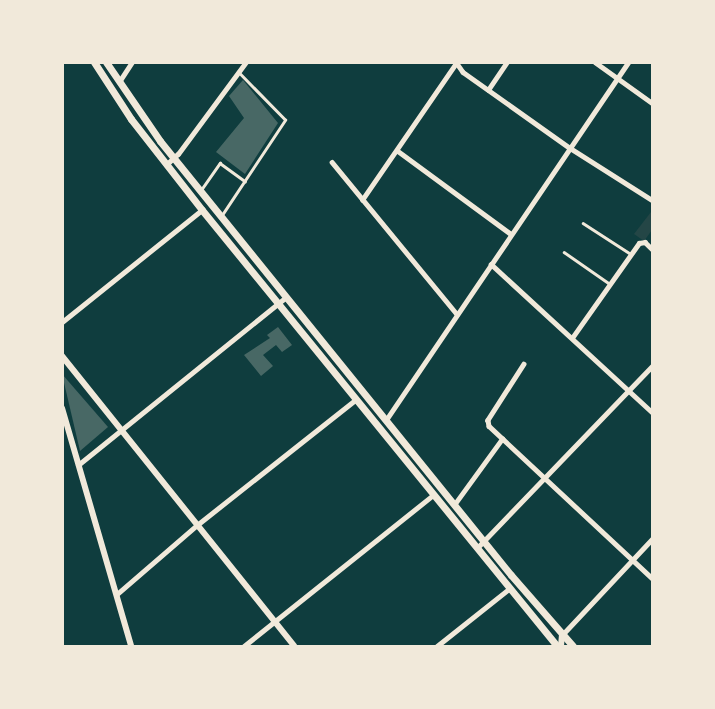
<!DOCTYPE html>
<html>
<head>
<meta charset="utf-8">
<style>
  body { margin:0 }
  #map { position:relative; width:715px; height:709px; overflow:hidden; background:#0f3d3e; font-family:"Zilla Slab",serif }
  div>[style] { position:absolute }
  .green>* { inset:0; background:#244646 }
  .building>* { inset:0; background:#486865 }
  .service>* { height:2.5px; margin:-1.25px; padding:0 1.25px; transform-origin:1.25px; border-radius:1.25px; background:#f1e9da }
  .minor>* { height:4.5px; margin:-2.25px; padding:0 2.25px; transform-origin:2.25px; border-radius:2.25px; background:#f1e9da }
  .secondary>* { height:6px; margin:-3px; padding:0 3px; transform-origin:3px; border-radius:3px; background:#f1e9da }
  .primary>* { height:7px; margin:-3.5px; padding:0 3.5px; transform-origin:3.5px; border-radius:3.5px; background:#f1e9da }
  span { translate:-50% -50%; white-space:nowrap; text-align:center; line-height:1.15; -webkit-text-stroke:4px #f1e9da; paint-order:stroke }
  .frame { position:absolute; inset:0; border:64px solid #f1e9da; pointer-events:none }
</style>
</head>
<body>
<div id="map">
  <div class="green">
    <i style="clip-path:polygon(651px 212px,652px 230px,644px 241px,634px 234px)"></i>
  </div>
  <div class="building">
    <i style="clip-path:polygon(243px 80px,278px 123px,245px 174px,216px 152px,244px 118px,229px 96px)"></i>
    <i style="clip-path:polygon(278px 327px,292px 345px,282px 352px,276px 345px,263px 355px,273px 366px,261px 376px,244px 355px,270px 338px,267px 335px)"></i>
    <i style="clip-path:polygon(62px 374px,108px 427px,80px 451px)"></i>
  </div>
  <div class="service">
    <i style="left:201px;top:190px;width:33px;rotate:-55deg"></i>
    <i style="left:220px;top:163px;width:31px;rotate:36deg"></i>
    <i style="left:222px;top:215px;width:114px;rotate:-56.4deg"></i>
    <i style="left:285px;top:120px;width:66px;rotate:-134.4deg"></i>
    <i style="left:583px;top:223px;width:57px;rotate:32.9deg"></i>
    <i style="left:564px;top:252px;width:56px;rotate:34.8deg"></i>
  </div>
  <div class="minor">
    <i style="left:456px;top:62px;width:12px;rotate:55deg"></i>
    <i style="left:463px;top:72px;width:131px;rotate:35.4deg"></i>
    <i style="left:570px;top:148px;width:97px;rotate:32.4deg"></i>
    <i style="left:595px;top:62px;width:70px;rotate:35.7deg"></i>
    <i style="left:119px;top:82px;width:24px;rotate:-57deg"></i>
    <i style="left:488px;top:90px;width:34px;rotate:-56deg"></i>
    <i style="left:398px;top:151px;width:140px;rotate:36.3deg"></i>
    <i style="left:332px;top:162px;width:197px;rotate:50.6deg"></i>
    <i style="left:166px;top:165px;width:16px;rotate:-43deg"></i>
    <i style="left:178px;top:154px;width:114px;rotate:-53.5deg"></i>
    <i style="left:362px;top:200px;width:166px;rotate:-55.5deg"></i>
    <i style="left:491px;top:264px;width:219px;rotate:42.6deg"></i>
    <i style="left:62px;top:322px;width:179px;rotate:-38.7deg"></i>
    <i style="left:572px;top:338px;width:116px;rotate:-54.8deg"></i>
    <i style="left:639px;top:243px;width:6px;rotate:-9deg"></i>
    <i style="left:645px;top:242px;width:10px;rotate:45deg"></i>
    <i style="left:524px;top:364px;width:67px;rotate:122.7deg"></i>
    <i style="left:488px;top:420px;width:6px;rotate:81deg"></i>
    <i style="left:489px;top:426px;width:223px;rotate:43deg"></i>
    <i style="left:386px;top:420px;width:432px;rotate:-55.9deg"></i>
    <i style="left:78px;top:465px;width:267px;rotate:-38.9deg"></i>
    <i style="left:454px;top:505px;width:82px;rotate:-54deg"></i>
    <i style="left:477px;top:548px;width:252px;rotate:-46.1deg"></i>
    <i style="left:116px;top:595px;width:107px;rotate:-40.8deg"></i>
    <i style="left:197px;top:525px;width:201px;rotate:-38.3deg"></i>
    <i style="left:562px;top:635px;width:132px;rotate:-46.8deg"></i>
    <i style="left:244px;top:646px;width:242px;rotate:-38.6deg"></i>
    <i style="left:437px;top:646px;width:92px;rotate:-38.4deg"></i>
  </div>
  <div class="secondary">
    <i style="left:62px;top:356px;width:371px;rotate:51.3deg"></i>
    <i style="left:62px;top:408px;width:248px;rotate:73.8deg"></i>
    <i style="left:561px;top:646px;width:11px;rotate:-85deg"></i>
  </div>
  <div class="primary">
    <i style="left:94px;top:62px;width:68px;rotate:57deg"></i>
    <i style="left:131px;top:119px;width:115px;rotate:52deg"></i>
    <i style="left:202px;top:210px;width:562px;rotate:50.85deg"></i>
    <i style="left:106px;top:62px;width:96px;rotate:55.6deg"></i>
    <i style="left:160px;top:141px;width:558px;rotate:51.04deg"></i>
    <i style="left:511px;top:575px;width:94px;rotate:48.9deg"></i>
  </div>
  <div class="frame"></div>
</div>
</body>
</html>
